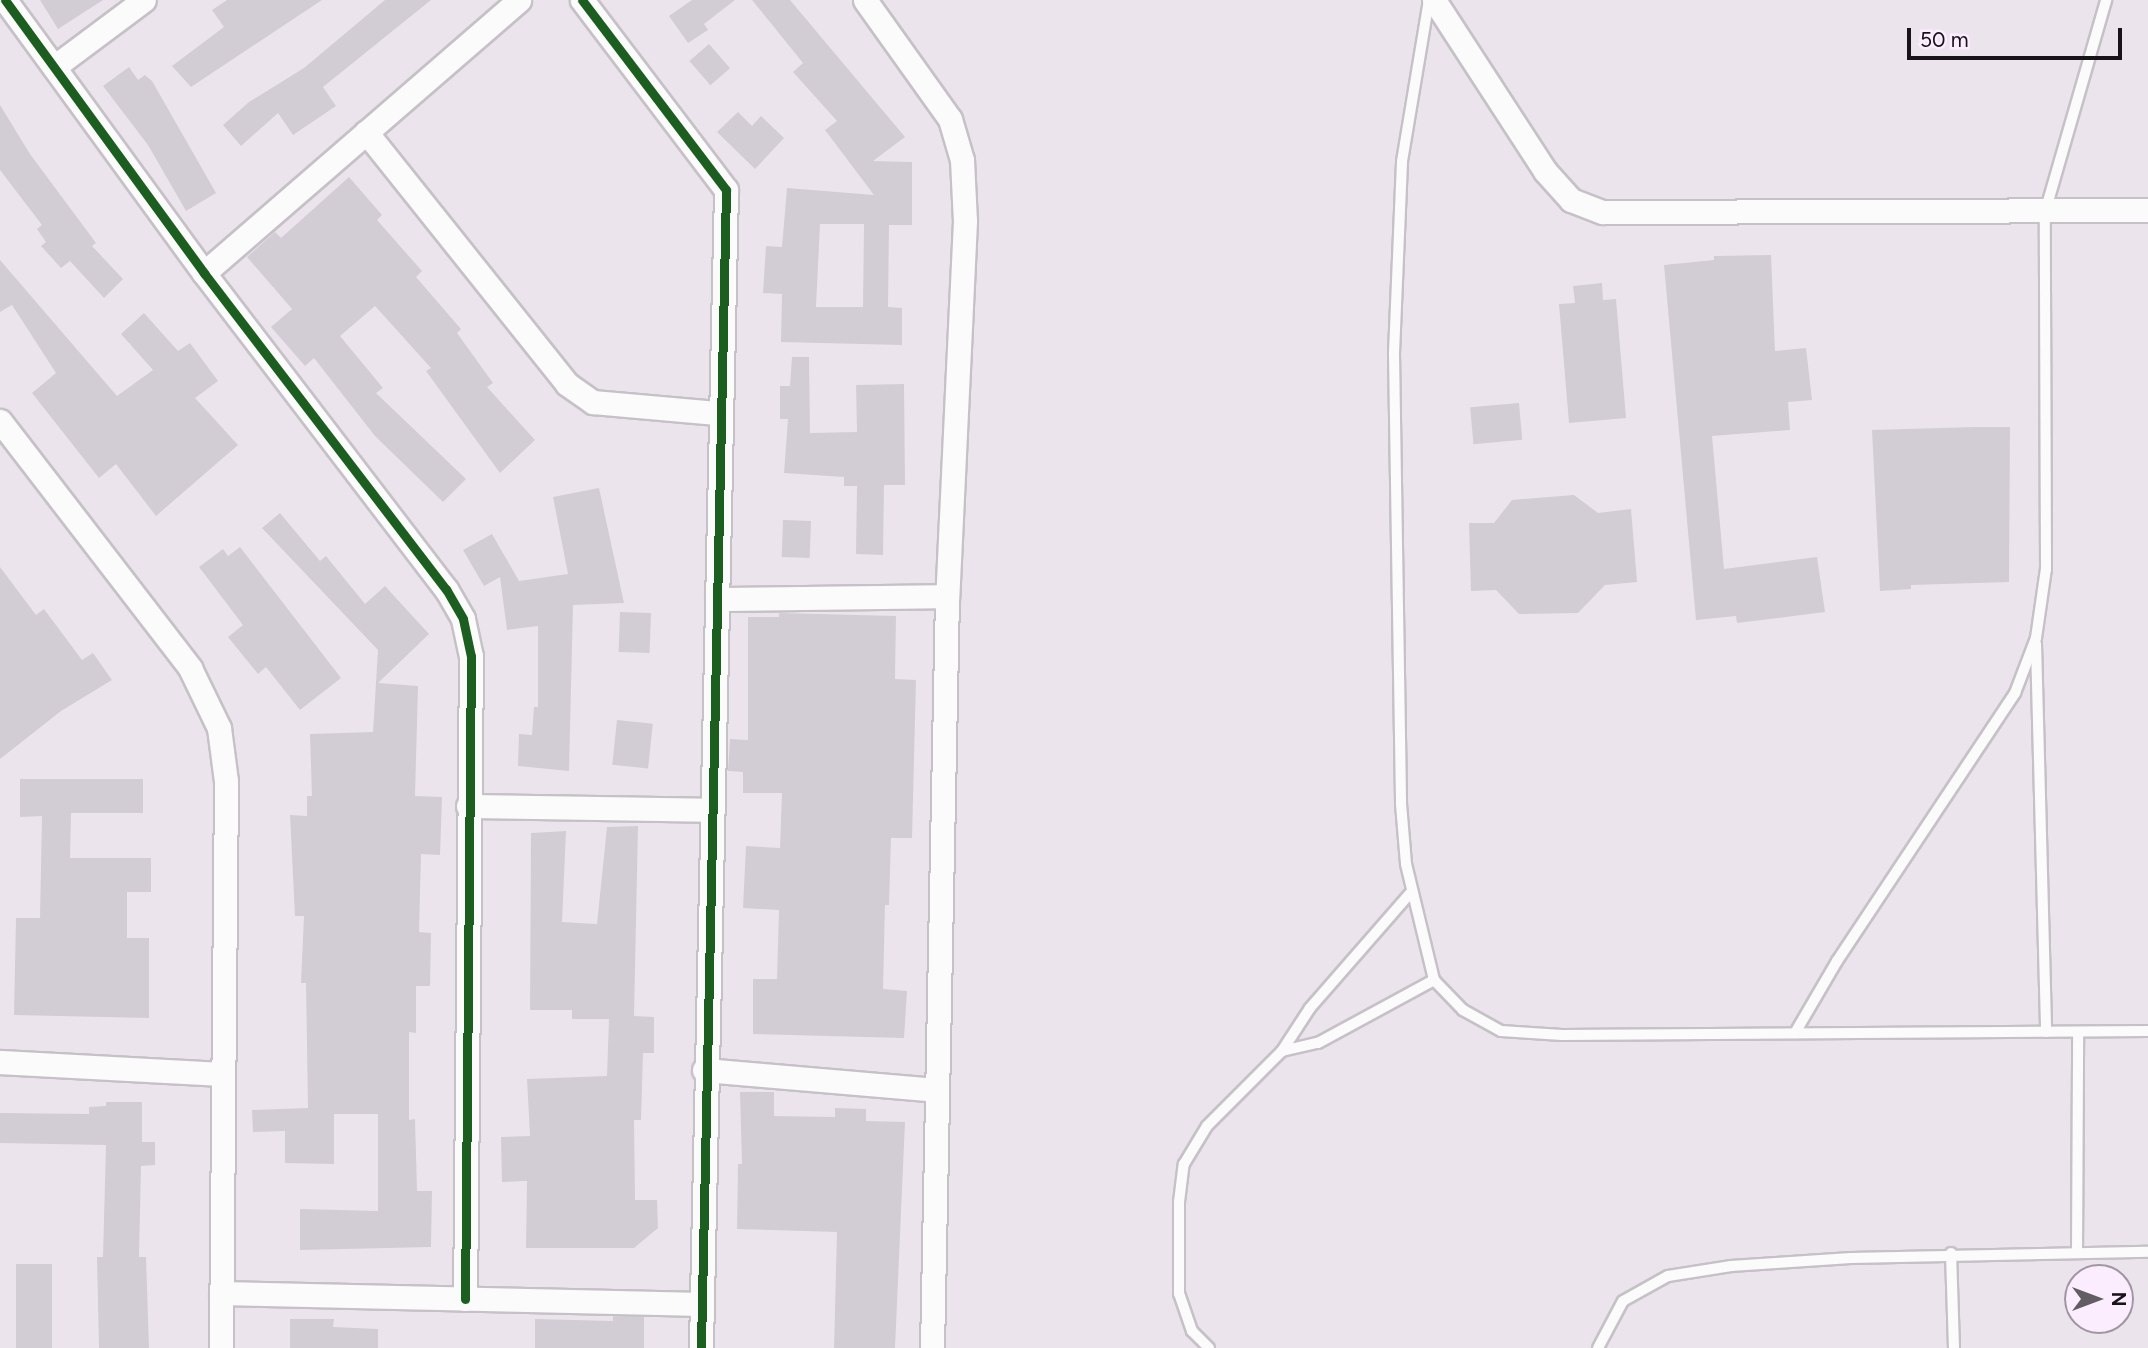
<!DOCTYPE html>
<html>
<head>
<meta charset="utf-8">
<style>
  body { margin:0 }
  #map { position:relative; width:2148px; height:1348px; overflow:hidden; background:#ebe4ec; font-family:Figtree,sans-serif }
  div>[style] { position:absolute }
  .building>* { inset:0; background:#d2cdd4; transform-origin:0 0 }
  .roads { filter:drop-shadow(2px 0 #c6c1c7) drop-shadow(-2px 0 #c6c1c7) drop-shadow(0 2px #c6c1c7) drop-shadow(0 -2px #c6c1c7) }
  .lane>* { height:10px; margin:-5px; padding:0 5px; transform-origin:5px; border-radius:5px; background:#fcfbfc }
  .street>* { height:23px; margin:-11.5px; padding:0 11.5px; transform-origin:11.5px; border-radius:11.5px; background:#fcfbfc }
  .cycleway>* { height:9px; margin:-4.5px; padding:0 4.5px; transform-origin:4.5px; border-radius:4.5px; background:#1b5e20 }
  span { translate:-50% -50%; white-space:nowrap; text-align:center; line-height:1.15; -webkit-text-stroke:5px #fbedfd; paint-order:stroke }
  .north { position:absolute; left:2064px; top:1264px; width:70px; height:70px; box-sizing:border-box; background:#fbedfd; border:2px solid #a096a2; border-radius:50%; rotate:90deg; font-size:19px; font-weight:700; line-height:28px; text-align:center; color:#181319 }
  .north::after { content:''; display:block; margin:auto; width:24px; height:32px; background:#625c63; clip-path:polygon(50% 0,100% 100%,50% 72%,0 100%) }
  .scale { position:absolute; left:1907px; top:28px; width:215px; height:32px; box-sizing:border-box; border:4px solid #181319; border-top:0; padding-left:9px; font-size:21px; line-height:24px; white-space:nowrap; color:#181319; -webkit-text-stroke:5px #fbedfd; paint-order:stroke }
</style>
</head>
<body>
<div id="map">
  <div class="building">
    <i style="clip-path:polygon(40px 0,103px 0,58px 29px)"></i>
    <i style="clip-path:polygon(227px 0,322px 0,191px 87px,172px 66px,224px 27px,212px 10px)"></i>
    <i style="clip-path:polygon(385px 0,431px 0,323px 87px,336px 106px,293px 135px,278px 113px,241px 146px,223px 125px,249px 102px,304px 68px)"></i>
    <i style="clip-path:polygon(692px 0,735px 0,704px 24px,708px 30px,688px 43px,669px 16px)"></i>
    <i style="clip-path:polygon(evenodd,752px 0,790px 0,905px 137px,873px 161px,912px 162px,912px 225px,889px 225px,888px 307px,902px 308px,902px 345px,781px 342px,782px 294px,763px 293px,766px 246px,782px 247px,787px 188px,874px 195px,825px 130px,837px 121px,793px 72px,803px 63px,752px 0,820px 224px,864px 224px,863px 307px,816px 307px,820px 224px)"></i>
    <i style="left:709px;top:44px;width:32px;height:26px;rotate:49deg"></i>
    <i style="clip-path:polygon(129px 67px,138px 80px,145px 75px,152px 81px,216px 193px,186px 211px,148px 145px,103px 86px)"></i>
    <i style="clip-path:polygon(0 105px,30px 154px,96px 243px,92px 246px,123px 279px,104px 298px,70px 261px,61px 268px,41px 246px,46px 242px,37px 229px,42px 225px,0 170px)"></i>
    <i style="clip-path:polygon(738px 112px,752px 126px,761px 116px,784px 138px,755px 169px,717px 132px)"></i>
    <i style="clip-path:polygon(349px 177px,382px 215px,377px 220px,422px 271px,416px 277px,461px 329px,457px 333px,493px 383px,487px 387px,535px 440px,500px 473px,426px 371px,431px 368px,375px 306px,340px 336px,383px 388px,376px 393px,466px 479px,443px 502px,375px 436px,314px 358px,305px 366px,271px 327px,292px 309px,247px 257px,275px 232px,281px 238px)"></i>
    <i style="clip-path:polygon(1771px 255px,1775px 351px,1806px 348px,1812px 400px,1788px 402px,1790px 430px,1712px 436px,1724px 569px,1817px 557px,1825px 612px,1737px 623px,1736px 616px,1696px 620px,1664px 265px,1714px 260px,1714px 256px)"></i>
    <i style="clip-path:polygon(0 260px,117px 396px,153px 370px,121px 334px,144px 313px,178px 351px,190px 343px,218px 381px,195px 398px,238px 445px,156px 516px,116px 464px,99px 478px,32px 393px,56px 373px,12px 305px,0 312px)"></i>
    <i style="clip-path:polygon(1602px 283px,1603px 300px,1616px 299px,1626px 418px,1569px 423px,1559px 304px,1575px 303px,1573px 286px)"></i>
    <i style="clip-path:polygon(792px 357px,809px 357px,810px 433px,857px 432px,856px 385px,904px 384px,905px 485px,884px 485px,883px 555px,856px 554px,857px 486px,844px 486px,844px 477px,784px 473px,788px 419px,780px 419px,780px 386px,790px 386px)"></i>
    <i style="left:1519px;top:403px;width:37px;height:49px;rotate:85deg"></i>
    <i style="clip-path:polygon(1975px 427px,2010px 427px,2009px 582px,1911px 585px,1911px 589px,1880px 591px,1872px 430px)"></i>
    <i style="clip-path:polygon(599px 488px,624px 603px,573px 605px,569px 771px,518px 766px,519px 734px,532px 735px,534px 707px,538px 707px,538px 626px,507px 630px,500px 577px,484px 586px,463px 550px,492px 534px,519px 581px,568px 574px,553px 497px)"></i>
    <i style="clip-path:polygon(1574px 495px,1598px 513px,1631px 509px,1637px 582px,1605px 585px,1578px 613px,1519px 614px,1496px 590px,1471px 591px,1469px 523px,1494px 523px,1512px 500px)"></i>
    <i style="clip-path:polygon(280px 513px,320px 561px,326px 556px,365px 604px,385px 586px,429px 634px,378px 683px,418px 686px,415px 796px,442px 797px,440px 855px,421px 854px,419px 932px,431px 933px,430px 986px,416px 986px,416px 1033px,409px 1032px,409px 1120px,415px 1119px,417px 1191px,432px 1191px,431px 1247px,300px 1250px,300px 1209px,378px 1211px,378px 1114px,334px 1114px,334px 1164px,285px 1163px,285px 1131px,253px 1132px,252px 1110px,308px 1108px,306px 983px,301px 983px,304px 916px,295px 916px,290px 815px,307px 816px,307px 796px,312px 796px,310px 734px,373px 732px,378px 650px,262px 528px)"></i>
    <i style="left:783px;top:520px;width:28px;height:37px;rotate:2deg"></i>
    <i style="clip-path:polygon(240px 547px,341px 678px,300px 710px,266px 667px,258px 674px,228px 637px,243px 625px,199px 567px,223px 549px,228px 556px)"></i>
    <i style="clip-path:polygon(0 567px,36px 615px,44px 609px,82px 660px,93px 653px,112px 680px,61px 711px,0 759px)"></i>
    <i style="left:620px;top:612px;width:31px;height:40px;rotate:2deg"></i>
    <i style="clip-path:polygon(779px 613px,896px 616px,895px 679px,916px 680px,912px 838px,891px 838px,889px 905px,885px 905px,883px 989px,907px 991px,904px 1038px,753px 1034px,753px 979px,777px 979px,779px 910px,743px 908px,746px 846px,780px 848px,782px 793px,743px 793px,743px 772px,728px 771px,730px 739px,748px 740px,748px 617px,779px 617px)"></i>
    <i style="left:617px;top:720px;width:36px;height:45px;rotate:6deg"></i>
    <i style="clip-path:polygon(20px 779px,143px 779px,143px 813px,71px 813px,70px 858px,151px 858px,151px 892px,127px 892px,127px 938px,149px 938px,149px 1018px,14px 1015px,16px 918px,40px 918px,42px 816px,20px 817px)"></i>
    <i style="clip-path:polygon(638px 826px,634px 1016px,654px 1017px,654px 1053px,643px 1053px,641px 1120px,634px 1120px,635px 1200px,657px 1200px,658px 1228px,634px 1248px,526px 1248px,527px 1181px,502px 1182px,501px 1137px,530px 1136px,527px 1079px,607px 1076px,609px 1019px,572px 1019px,572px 1010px,530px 1010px,531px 833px,566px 831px,562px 922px,597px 924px,607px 827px)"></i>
    <i style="clip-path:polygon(740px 1092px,774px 1092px,774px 1116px,835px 1117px,835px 1108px,866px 1109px,866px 1121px,905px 1122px,895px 1348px,834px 1348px,837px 1232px,737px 1229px,738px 1164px,742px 1164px)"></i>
    <i style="clip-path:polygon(106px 1102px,142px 1102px,142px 1142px,155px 1142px,155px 1165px,141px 1166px,139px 1257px,146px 1257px,149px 1348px,99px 1348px,97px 1257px,103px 1257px,106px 1145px,0 1143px,0 1113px,89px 1114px,89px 1107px,106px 1106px)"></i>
    <i style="left:16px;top:1264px;width:36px;height:84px"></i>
    <i style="clip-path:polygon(613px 1316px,644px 1317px,644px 1348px,535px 1348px,535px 1319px,613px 1321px)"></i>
    <i style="clip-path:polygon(290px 1319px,334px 1319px,333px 1327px,378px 1329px,378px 1348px,290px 1348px)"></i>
  </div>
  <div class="roads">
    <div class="lane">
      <i style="left:1429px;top:0;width:164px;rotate:99.5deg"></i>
      <i style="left:1402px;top:162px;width:192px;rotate:92.4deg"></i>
      <i style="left:1394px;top:354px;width:450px;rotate:89.1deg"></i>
      <i style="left:1401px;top:804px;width:60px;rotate:85.2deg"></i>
      <i style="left:1406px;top:864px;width:119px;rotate:76.4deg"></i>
      <i style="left:1434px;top:980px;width:42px;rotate:46deg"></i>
      <i style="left:1463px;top:1010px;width:43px;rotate:28.9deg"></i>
      <i style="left:1501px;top:1031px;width:61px;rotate:3.8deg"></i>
      <i style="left:1562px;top:1035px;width:586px;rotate:-0.39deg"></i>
      <i style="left:2036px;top:644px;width:388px;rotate:88.5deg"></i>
      <i style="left:1795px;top:1033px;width:83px;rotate:-59.7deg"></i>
      <i style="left:1837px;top:961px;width:322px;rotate:-56.4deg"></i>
      <i style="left:2015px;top:693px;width:59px;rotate:-69.1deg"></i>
      <i style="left:2036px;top:638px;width:70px;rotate:-81.8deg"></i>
      <i style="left:2046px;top:569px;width:357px;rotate:-90.2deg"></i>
      <i style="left:2045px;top:212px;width:221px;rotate:-73.9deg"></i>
      <i style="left:1282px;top:1051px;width:37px;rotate:-13deg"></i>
      <i style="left:1318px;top:1043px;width:132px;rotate:-28.5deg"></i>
      <i style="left:1951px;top:1253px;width:95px;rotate:88.2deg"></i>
      <i style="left:2077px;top:1253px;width:221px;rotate:-89.7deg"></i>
      <i style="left:1209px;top:1348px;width:24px;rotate:-135deg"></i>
      <i style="left:1192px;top:1331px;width:39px;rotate:-109deg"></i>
      <i style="left:1179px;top:1294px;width:92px;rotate:-90deg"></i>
      <i style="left:1179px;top:1202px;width:38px;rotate:-83deg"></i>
      <i style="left:1184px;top:1164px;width:44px;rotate:-58.8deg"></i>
      <i style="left:1207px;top:1126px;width:106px;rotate:-45deg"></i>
      <i style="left:1282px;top:1051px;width:51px;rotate:-56.9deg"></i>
      <i style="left:1310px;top:1008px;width:155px;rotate:-48.9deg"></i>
      <i style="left:1598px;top:1348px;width:53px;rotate:-62deg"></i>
      <i style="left:1623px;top:1301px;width:51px;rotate:-29.1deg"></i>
      <i style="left:1668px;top:1276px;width:64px;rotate:-9deg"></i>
      <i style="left:1731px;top:1266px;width:120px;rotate:-3.8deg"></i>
      <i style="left:1851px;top:1258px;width:297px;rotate:-1.2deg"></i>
    </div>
    <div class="street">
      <i style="left:5px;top:0;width:338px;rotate:53.9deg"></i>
      <i style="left:204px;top:273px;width:398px;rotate:52.6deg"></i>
      <i style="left:446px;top:589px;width:34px;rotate:60deg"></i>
      <i style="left:463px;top:619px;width:38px;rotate:78deg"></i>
      <i style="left:471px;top:656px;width:643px;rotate:90.53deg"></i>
      <i style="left:582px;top:0;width:238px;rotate:52.8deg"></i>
      <i style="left:726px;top:190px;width:1158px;rotate:91.24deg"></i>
      <i style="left:865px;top:0;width:146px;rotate:54.5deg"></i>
      <i style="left:950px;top:119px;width:43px;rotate:73.7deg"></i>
      <i style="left:962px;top:160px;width:61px;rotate:87.2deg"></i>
      <i style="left:965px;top:221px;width:375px;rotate:92.7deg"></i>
      <i style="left:947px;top:596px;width:752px;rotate:91.14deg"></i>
      <i style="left:1434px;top:0;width:204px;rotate:57deg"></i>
      <i style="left:1545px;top:171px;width:39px;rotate:48deg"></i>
      <i style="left:1571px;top:200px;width:34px;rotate:21deg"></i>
      <i style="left:1603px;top:212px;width:545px;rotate:-0.21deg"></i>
      <i style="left:54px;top:67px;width:112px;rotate:-36.7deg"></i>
      <i style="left:366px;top:132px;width:322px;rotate:51.4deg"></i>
      <i style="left:567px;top:384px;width:32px;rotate:35deg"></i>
      <i style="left:593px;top:402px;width:124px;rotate:5.1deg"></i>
      <i style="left:204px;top:273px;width:417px;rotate:-40.9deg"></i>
      <i style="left:0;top:421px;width:312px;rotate:52.4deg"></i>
      <i style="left:190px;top:668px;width:67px;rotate:64.2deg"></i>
      <i style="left:219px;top:728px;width:53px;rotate:82.5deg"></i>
      <i style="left:226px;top:781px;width:567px;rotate:90.51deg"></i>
      <i style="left:717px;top:599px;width:230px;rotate:-0.7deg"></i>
      <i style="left:468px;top:806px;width:243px;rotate:0.9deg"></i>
      <i style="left:0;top:1062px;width:220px;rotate:3.1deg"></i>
      <i style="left:704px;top:1070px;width:233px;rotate:4.9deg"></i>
      <i style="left:221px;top:1293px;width:481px;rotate:1.3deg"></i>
    </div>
  </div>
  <div class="cycleway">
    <i style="left:5px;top:0;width:338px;rotate:53.9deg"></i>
    <i style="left:204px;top:273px;width:398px;rotate:52.6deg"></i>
    <i style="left:446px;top:589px;width:34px;rotate:60deg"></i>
    <i style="left:463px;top:619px;width:38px;rotate:78deg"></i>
    <i style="left:471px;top:656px;width:643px;rotate:90.53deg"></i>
    <i style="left:582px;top:0;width:238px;rotate:52.8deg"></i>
    <i style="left:726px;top:190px;width:1158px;rotate:91.24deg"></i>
  </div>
  <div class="north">N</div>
  <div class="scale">50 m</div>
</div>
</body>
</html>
